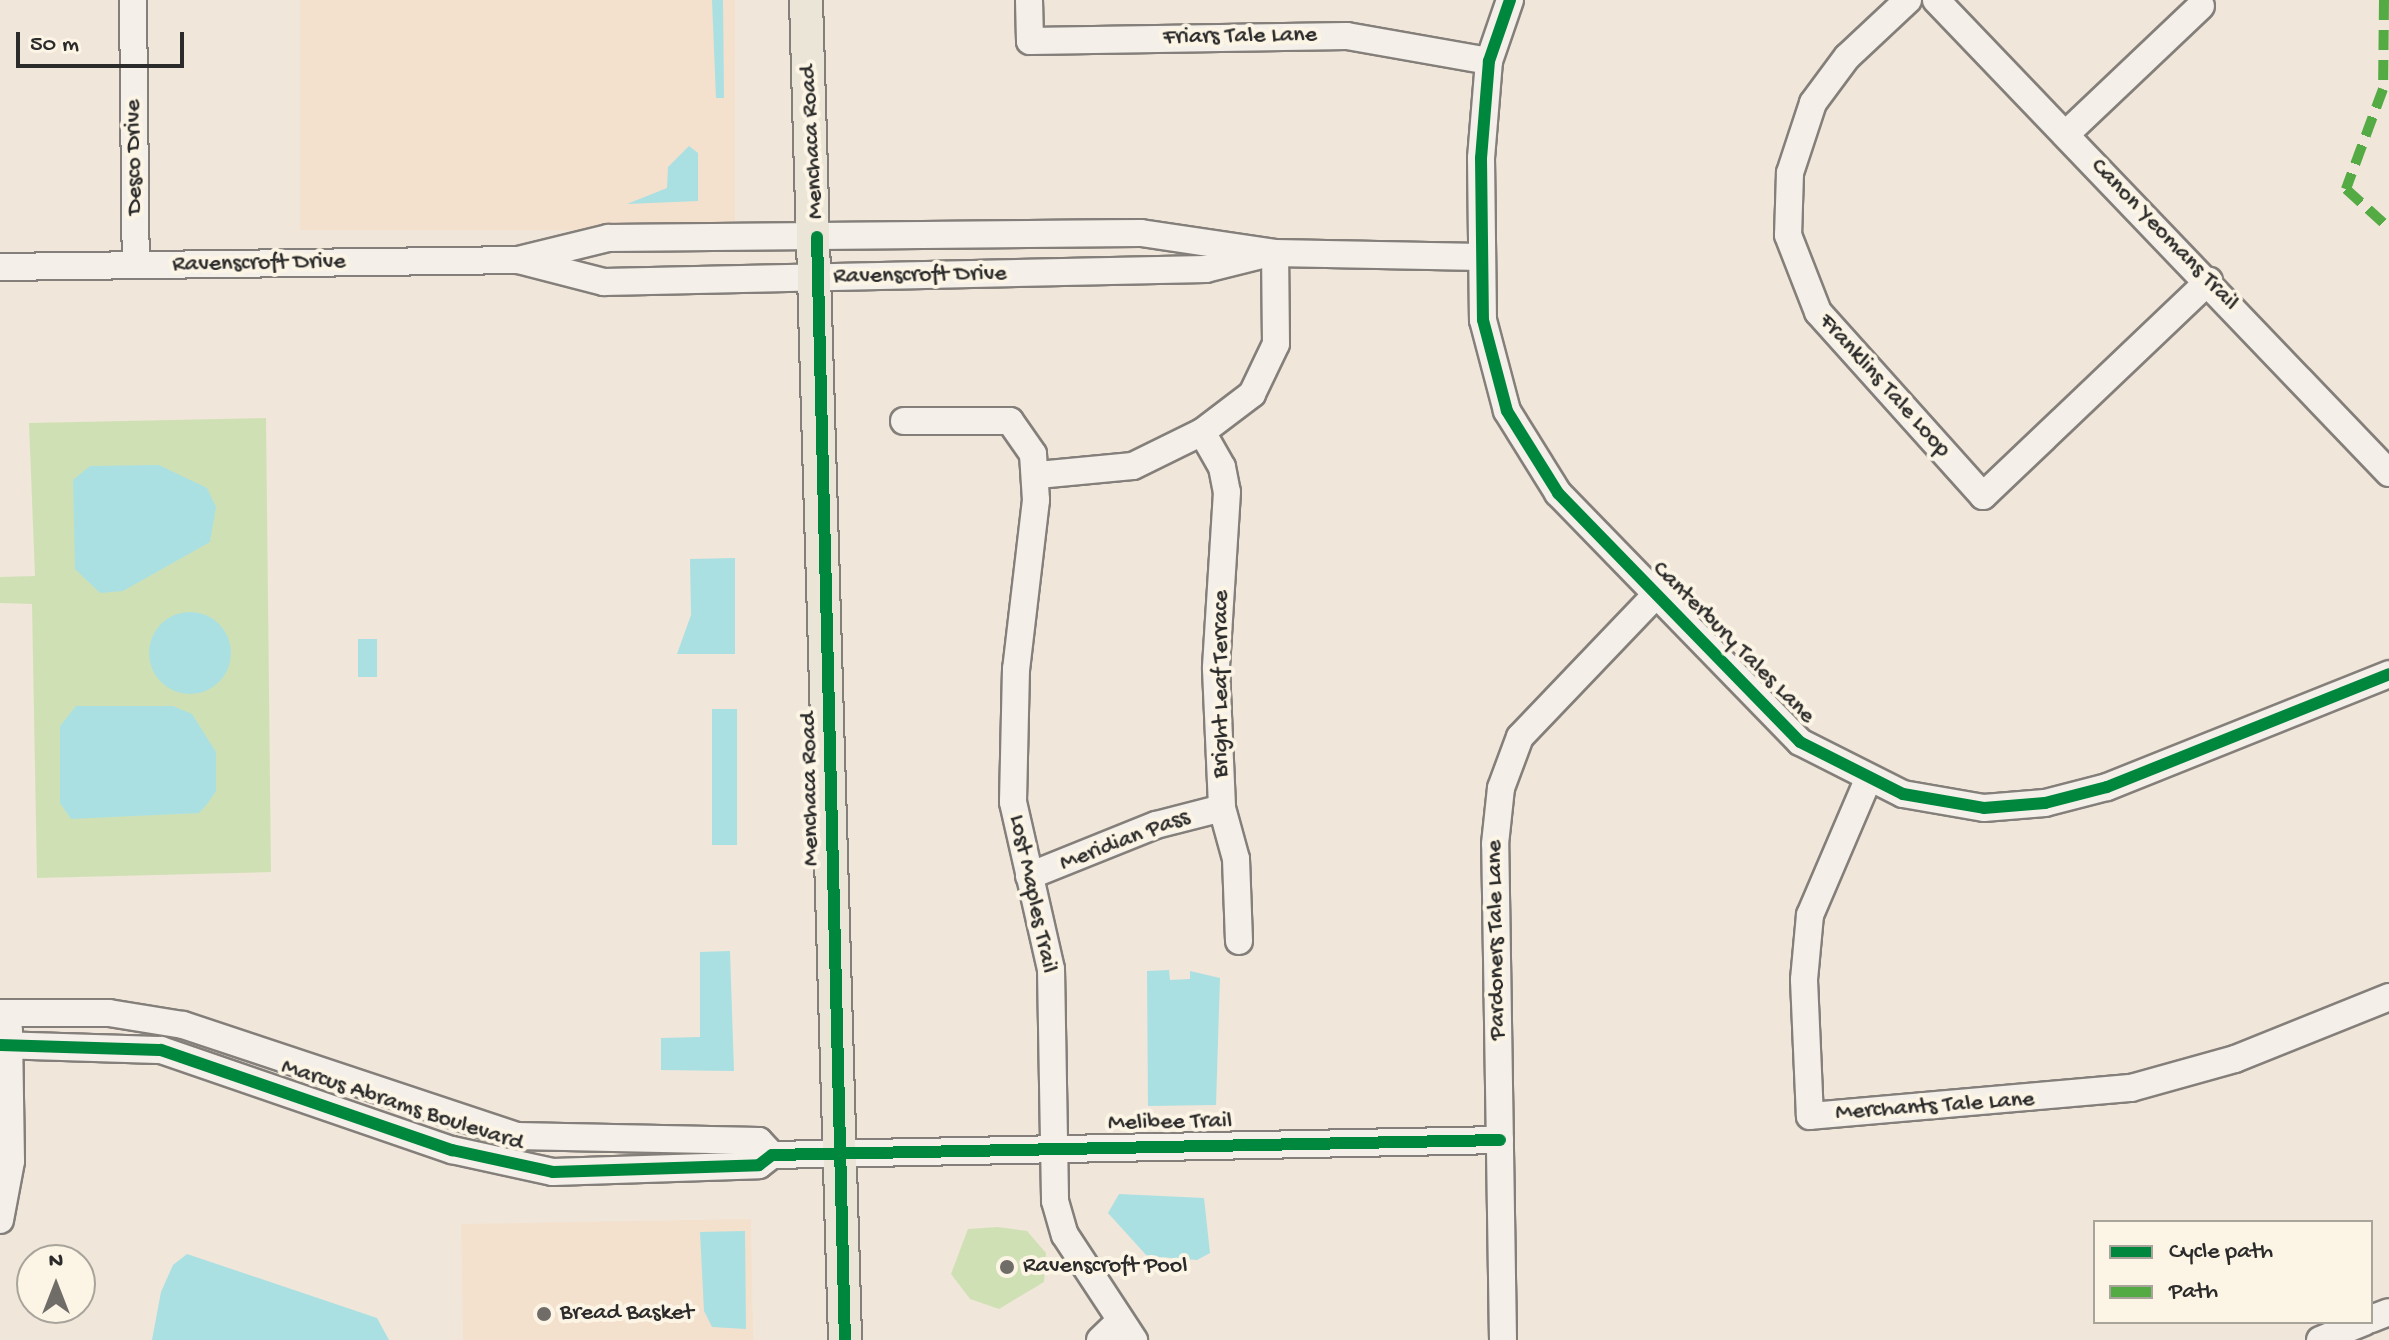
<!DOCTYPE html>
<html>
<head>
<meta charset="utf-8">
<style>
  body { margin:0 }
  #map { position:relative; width:2389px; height:1340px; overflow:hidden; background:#f0e6da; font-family:"Gochi Hand",sans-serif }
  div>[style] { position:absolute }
  .built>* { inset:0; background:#f4e1cd; transform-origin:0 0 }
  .green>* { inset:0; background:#d0e0b5 }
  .water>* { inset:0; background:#aae0e2; transform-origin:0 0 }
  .round { border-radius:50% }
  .roads { filter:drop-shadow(2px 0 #847f7a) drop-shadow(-2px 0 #847f7a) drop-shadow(0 2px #847f7a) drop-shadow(0 -2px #847f7a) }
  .minor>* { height:26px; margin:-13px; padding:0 13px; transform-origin:13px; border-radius:13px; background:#f4f0e9 }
  .major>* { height:32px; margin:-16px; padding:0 16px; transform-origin:16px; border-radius:16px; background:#ebe5d7 }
  .quiet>* { height:10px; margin-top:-5px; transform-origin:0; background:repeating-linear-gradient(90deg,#54ab44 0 20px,transparent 0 30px) }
  .cycleway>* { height:12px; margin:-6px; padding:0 6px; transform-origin:6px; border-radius:6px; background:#00873e }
  .dots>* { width:22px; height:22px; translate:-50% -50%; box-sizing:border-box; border:4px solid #fcf5e5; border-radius:50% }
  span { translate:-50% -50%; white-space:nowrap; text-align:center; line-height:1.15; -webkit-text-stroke:8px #fcf5e5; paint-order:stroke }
  .street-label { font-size:24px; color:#2b2b2b }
  .poi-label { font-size:24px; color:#2b2b2b }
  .left { translate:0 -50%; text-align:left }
  .legend { position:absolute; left:2093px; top:1220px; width:280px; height:104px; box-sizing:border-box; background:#fcf5e5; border:2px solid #a8a49b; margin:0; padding:10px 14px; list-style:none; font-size:24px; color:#2b2b2b }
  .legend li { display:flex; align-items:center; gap:16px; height:40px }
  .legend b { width:40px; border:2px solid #a8a49b }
  .north { position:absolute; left:16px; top:1244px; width:80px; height:80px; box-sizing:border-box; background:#fcf5e5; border:2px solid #a8a49b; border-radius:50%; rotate:0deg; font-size:22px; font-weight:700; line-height:32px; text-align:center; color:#2b2b2b }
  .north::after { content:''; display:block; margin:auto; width:28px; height:36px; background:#706c68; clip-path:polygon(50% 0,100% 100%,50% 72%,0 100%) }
  .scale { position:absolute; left:16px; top:32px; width:168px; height:36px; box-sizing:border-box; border:4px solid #2b2b2b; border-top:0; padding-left:10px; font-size:24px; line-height:28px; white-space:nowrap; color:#2b2b2b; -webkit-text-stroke:6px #fcf5e5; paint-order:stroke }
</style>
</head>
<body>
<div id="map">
  <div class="built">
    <i style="left:300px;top:0;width:435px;height:230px"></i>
    <i style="left:751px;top:1219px;width:121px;height:290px;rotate:89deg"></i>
  </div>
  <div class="green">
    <i style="clip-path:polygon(266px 418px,271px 872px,37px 878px,32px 604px,0 603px,0 577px,35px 576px,29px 423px)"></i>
    <i style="clip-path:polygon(998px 1227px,1027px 1231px,1046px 1253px,1044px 1282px,999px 1309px,970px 1299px,951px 1274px,968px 1229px)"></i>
  </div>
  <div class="water">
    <i style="clip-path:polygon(712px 0,723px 0,724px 98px,716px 98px)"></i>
    <i style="clip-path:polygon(689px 146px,698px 153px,698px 201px,627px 204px,667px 188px,668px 167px)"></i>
    <i style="clip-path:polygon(159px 465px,207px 488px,216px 507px,210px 542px,123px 591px,100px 593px,75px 569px,73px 480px,90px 466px)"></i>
    <i style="clip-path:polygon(735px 558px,735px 654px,677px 654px,691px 615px,690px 559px)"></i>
    <i class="round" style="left:149px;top:612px;width:82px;height:82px"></i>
    <i style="left:358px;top:639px;width:19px;height:38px"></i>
    <i style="clip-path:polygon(76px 706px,173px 706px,192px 714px,216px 752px,216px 791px,208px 803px,199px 813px,71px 819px,60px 803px,60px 726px)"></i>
    <i style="left:712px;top:709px;width:25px;height:136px"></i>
    <i style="clip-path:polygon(730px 951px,734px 1071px,661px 1070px,661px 1038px,700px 1037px,700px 952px)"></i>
    <i style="clip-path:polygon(1169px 970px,1170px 980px,1190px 979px,1190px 971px,1220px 978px,1216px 1105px,1148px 1106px,1147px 971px)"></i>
    <i style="clip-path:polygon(1119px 1194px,1204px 1198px,1210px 1253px,1197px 1260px,1147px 1256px,1108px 1213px)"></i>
    <i style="clip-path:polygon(745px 1231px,746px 1329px,712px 1327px,704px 1311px,700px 1232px)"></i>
    <i style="clip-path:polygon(187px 1254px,377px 1318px,389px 1340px,152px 1340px,161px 1292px,173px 1265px)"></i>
  </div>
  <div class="roads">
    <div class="minor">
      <i style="left:133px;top:0;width:265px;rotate:89.4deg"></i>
      <i style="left:1029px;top:0;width:41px;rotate:88.6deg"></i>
      <i style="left:1030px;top:41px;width:317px;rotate:-0.9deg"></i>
      <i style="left:1347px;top:36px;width:144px;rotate:10deg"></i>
      <i style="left:1510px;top:0;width:65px;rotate:109deg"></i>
      <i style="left:1489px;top:61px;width:97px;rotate:94.7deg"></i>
      <i style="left:1481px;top:158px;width:162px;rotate:89.3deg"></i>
      <i style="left:1483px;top:320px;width:94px;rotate:75.2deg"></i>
      <i style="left:1507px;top:411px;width:97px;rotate:58.1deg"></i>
      <i style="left:1558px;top:493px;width:347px;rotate:45.8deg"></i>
      <i style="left:1800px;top:742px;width:115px;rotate:26.8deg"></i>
      <i style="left:1903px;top:794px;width:82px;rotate:9.8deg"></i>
      <i style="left:1984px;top:808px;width:61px;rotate:-4.7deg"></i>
      <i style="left:2045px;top:803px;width:64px;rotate:-14.5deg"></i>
      <i style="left:2107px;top:787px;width:304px;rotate:-21.8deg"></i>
      <i style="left:1908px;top:0;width:83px;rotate:136.9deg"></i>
      <i style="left:1847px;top:57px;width:57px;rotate:126.5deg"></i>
      <i style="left:1813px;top:103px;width:74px;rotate:108.2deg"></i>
      <i style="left:1790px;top:173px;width:62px;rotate:91.8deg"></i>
      <i style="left:1788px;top:235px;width:83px;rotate:68.7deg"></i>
      <i style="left:1818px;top:312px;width:247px;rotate:48.1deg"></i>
      <i style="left:1983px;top:496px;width:312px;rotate:-43.6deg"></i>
      <i style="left:1936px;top:0;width:655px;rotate:46.24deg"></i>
      <i style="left:2066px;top:134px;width:186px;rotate:-43.5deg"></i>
      <i style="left:522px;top:261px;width:85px;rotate:14.4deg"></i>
      <i style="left:604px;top:282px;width:602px;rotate:-1.24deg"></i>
      <i style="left:1206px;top:269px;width:62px;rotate:-14deg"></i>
      <i style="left:0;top:267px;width:518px;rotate:-0.77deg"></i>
      <i style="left:518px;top:260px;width:93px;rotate:-13.7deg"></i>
      <i style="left:608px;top:238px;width:533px;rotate:-0.54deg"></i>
      <i style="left:1141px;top:233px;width:135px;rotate:8.5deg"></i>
      <i style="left:1275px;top:253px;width:206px;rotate:1.1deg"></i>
      <i style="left:904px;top:421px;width:106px"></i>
      <i style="left:1010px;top:421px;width:40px;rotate:55.1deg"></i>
      <i style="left:1033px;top:454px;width:46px;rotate:86.3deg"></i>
      <i style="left:1036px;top:500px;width:170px;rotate:96.7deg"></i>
      <i style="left:1016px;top:669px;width:133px;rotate:91.3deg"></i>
      <i style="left:1013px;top:802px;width:171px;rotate:77.2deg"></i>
      <i style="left:1051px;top:969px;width:232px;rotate:89deg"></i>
      <i style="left:1055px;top:1201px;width:35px;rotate:74deg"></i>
      <i style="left:1065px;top:1235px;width:126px;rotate:56.7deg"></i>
      <i style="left:1202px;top:432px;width:40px;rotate:60.3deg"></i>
      <i style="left:1222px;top:467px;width:25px;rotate:79deg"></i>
      <i style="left:1227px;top:492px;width:177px;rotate:93.6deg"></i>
      <i style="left:1216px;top:669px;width:139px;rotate:87.5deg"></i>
      <i style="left:1222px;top:808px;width:53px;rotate:74.6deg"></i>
      <i style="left:1236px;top:859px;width:82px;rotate:87.9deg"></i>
      <i style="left:1038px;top:475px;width:95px;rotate:-5.4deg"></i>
      <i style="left:1133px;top:466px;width:77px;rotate:-26.2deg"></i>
      <i style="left:1202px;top:432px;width:63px;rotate:-37.2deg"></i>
      <i style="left:1252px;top:394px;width:55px;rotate:-64.4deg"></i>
      <i style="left:1276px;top:344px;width:91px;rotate:-90.6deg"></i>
      <i style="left:1867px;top:782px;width:145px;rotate:113.2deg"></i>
      <i style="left:1810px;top:915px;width:65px;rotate:95.3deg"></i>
      <i style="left:1804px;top:980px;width:136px;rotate:87.5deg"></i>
      <i style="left:1810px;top:1116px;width:322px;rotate:-5deg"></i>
      <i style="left:2131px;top:1088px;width:108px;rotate:-15.6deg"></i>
      <i style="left:2235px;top:1059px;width:166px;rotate:-21.9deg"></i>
      <i style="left:1029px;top:876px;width:137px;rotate:-21.9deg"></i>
      <i style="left:1156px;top:825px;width:68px;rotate:-14.4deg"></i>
      <i style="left:0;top:1013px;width:109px"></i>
      <i style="left:109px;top:1013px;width:75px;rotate:9.2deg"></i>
      <i style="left:183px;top:1025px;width:351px;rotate:18.4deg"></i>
      <i style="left:516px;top:1136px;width:243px;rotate:1.2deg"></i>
      <i style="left:759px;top:1141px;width:19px;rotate:47deg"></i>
      <i style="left:0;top:1045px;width:161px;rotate:1.8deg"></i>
      <i style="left:161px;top:1050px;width:308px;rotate:19deg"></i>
      <i style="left:452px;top:1150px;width:103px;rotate:12.3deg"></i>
      <i style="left:553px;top:1172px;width:206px;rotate:-1.9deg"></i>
      <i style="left:759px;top:1165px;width:16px;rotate:-38deg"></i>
      <i style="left:772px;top:1155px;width:728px;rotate:-1.18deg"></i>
      <i style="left:0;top:1220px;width:60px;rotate:-79.4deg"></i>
      <i style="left:11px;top:1161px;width:132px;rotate:-90.9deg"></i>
      <i style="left:2371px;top:1319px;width:19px;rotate:-21deg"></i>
      <i style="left:1100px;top:1340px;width:28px;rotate:-44deg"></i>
      <i style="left:1503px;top:1340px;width:496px;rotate:-90.9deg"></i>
      <i style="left:1495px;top:844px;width:56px;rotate:-83.9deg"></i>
      <i style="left:1501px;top:788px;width:54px;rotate:-69.6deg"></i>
      <i style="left:1520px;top:737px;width:194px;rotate:-46.3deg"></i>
      <i style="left:2320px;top:1340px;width:48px;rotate:-22.2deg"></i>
    </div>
    <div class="major">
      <i style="left:806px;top:0;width:1341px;rotate:88.33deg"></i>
    </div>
  </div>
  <div class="quiet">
    <i style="left:2384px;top:0;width:89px;rotate:90.6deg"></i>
    <i style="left:2383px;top:89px;width:107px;rotate:110.3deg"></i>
    <i style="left:2346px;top:189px;width:58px;rotate:42.2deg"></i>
  </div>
  <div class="cycleway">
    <i style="left:1510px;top:0;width:65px;rotate:109deg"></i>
    <i style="left:1489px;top:61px;width:97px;rotate:94.7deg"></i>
    <i style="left:1481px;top:158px;width:162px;rotate:89.3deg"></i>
    <i style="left:1483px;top:320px;width:94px;rotate:75.2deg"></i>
    <i style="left:1507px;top:411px;width:97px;rotate:58.1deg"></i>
    <i style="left:1558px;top:493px;width:347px;rotate:45.8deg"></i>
    <i style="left:1800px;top:742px;width:115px;rotate:26.8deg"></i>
    <i style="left:1903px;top:794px;width:82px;rotate:9.8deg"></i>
    <i style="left:1984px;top:808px;width:61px;rotate:-4.7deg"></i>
    <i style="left:2045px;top:803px;width:64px;rotate:-14.5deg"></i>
    <i style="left:2107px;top:787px;width:304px;rotate:-21.8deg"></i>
    <i style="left:817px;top:237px;width:1103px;rotate:88.55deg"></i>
    <i style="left:0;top:1045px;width:161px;rotate:1.8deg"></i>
    <i style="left:161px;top:1050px;width:308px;rotate:19deg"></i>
    <i style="left:452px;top:1150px;width:103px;rotate:12.3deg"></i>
    <i style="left:553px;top:1172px;width:206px;rotate:-1.9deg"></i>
    <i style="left:759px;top:1165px;width:16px;rotate:-38deg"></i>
    <i style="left:772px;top:1155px;width:728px;rotate:-1.18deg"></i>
  </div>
  <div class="dots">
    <i style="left:1007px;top:1267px;background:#706c68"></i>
    <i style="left:544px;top:1314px;background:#706c68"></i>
  </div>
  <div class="street-label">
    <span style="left:1240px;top:37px;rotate:-1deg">Friars Tale Lane</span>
    <span style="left:813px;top:142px;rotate:-93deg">Menchaca Road</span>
    <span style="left:135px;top:157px;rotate:-91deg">Desco Drive</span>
    <span style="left:2164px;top:235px;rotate:46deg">Canon Yeomans Trail</span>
    <span style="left:259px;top:264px;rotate:-1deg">Ravenscroft Drive</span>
    <span style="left:920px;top:276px;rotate:-1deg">Ravenscroft Drive</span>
    <span style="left:1884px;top:386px;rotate:48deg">Franklins Tale Loop</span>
    <span style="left:1733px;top:643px;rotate:45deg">Canterbury Tales Lane</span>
    <span style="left:1222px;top:684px;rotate:-90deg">Bright Leaf Terrace</span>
    <span style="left:811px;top:789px;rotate:-91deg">Menchaca Road</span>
    <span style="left:1125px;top:841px;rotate:-21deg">Meridian Pass</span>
    <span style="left:1032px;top:894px;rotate:78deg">Lost Maples Trail</span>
    <span style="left:1497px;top:940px;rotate:-91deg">Pardoners Tale Lane</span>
    <span style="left:402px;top:1106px;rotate:18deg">Marcus Abrams Boulevard</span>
    <span style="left:1935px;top:1107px;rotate:-4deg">Merchants Tale Lane</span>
    <span style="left:1170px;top:1123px;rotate:-1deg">Melibee Trail</span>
  </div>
  <div class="poi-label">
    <span class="left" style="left:1023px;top:1267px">Ravenscroft Pool</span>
    <span class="left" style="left:560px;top:1314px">Bread Basket</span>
  </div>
  <ul class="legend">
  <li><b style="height:10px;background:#00873e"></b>Cycle path</li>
  <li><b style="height:10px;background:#54ab44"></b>Path</li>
  </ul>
  <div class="north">N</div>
  <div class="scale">50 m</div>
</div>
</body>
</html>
